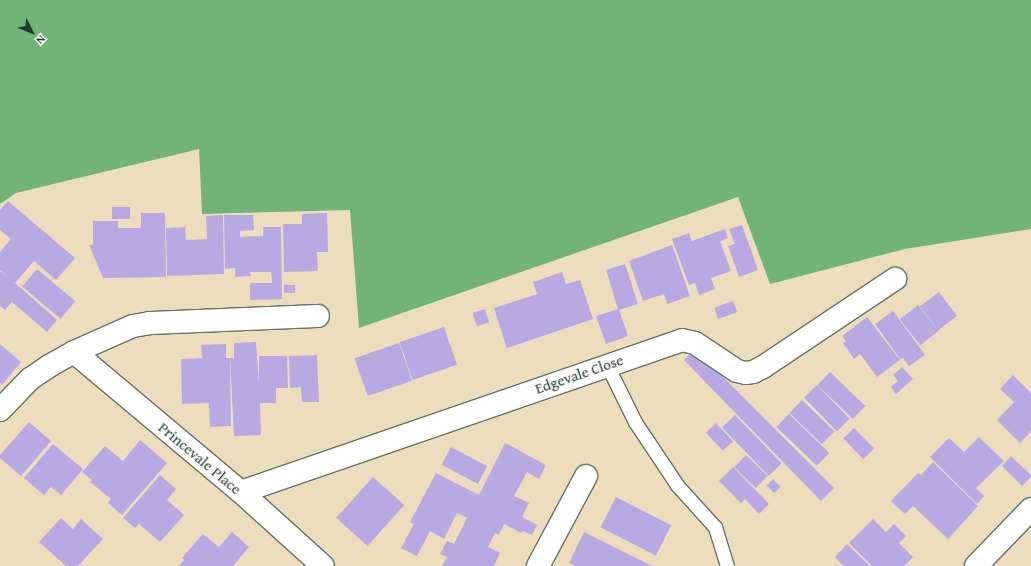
<!DOCTYPE html>
<html>
<head>
<meta charset="utf-8">
<style>
  body { margin:0 }
  #map { position:relative; width:1031px; height:566px; overflow:hidden; background:#ecdebc; font-family:"Gentium Book Plus",serif }
  div>[style] { position:absolute }
  .forest>* { inset:0; background:#72b478 }
  .building>* { inset:0; background:#b8a9e3; transform-origin:0 0 }
  .roads { filter:drop-shadow(1px 0 #677564) drop-shadow(-1px 0 #677564) drop-shadow(0 1px #677564) drop-shadow(0 -1px #677564) }
  .lane>* { height:13px; margin:-6.5px; padding:0 6.5px; transform-origin:6.5px; border-radius:6.5px; background:#fff }
  .street>* { height:22px; margin:-11px; padding:0 11px; transform-origin:11px; border-radius:11px; background:#fff }
  span { translate:-50% -50%; white-space:nowrap; text-align:center; line-height:1.15; -webkit-text-stroke:3.5px #fdfcf7; paint-order:stroke }
  .street-label { font-size:15px; color:#1f3d34 }
  .north { position:absolute; left:12px; top:12px; width:40px; height:40px; -webkit-text-stroke:3px #fdfcf7; paint-order:stroke; rotate:132deg; font-size:11px; font-weight:700; line-height:16px; text-align:center; color:#1f3d34 }
  .north::after { content:''; display:block; margin:auto; width:14px; height:18px; background:#1f3d34; clip-path:polygon(50% 0,100% 100%,50% 72%,0 100%) }
</style>
</head>
<body>
<div id="map">
  <div class="forest">
    <i style="clip-path:polygon(0 0,1031px 0,1031px 229px,905px 249px,770px 284px,738px 197px,359px 328px,350px 210px,202px 214px,199px 149px,16px 193px,0 204px)"></i>
  </div>
  <div class="building">
    <i style="clip-path:polygon(8px 201px,75px 258px,56px 280px,34px 261px,15px 283px,57px 320px,47px 332px,12px 302px,5px 310px,0 306px,0 271px,7px 276px,0 270px,0 252px,11px 239px,0 230px,0 210px)"></i>
    <i style="left:112px;top:207px;width:18px;height:12px"></i>
    <i style="clip-path:polygon(141px 213px,165px 213px,166px 277px,103px 278px,89px 245px,93px 245px,93px 221px,118px 221px,118px 228px,141px 228px)"></i>
    <i style="clip-path:polygon(327px 213px,328px 252px,317px 252px,318px 271px,284px 272px,283px 224px,302px 224px,302px 214px)"></i>
    <i style="clip-path:polygon(223px 215px,224px 274px,167px 276px,166px 228px,185px 227px,186px 240px,207px 239px,206px 216px)"></i>
    <i style="clip-path:polygon(224px 215px,253px 215px,254px 230px,240px 231px,240px 237px,263px 236px,263px 227px,281px 227px,282px 299px,250px 300px,250px 283px,272px 283px,271px 272px,250px 272px,251px 276px,235px 277px,235px 268px,225px 269px)"></i>
    <i style="clip-path:polygon(742px 225px,758px 270px,739px 277px,728px 246px,735px 244px,729px 229px)"></i>
    <i style="clip-path:polygon(725px 229px,728px 238px,720px 241px,731px 271px,711px 278px,715px 289px,699px 295px,695px 283px,689px 285px,672px 239px,689px 233px,692px 241px)"></i>
    <i style="clip-path:polygon(672px 245px,690px 296px,667px 304px,664px 294px,643px 301px,629px 261px)"></i>
    <i style="clip-path:polygon(625px 264px,638px 304px,619px 310px,628px 336px,606px 344px,596px 316px,618px 309px,606px 270px)"></i>
    <i style="left:37px;top:269px;width:50px;height:23px;rotate:40deg"></i>
    <i style="clip-path:polygon(562px 272px,566px 284px,580px 280px,593px 319px,507px 348px,494px 308px,537px 294px,533px 282px)"></i>
    <i style="left:284px;top:285px;width:11px;height:8px"></i>
    <i style="left:939px;top:292px;width:30px;height:24px;rotate:53deg"></i>
    <i style="left:733px;top:301px;width:12px;height:20px;rotate:70deg"></i>
    <i style="left:918px;top:305px;width:33px;height:23px;rotate:52deg"></i>
    <i style="left:485px;top:309px;width:14px;height:13px;rotate:73deg"></i>
    <i style="clip-path:polygon(893px 311px,925px 355px,909px 366px,903px 358px,900px 359px,875px 324px)"></i>
    <i style="clip-path:polygon(867px 317px,900px 360px,877px 377px,860px 354px,854px 359px,843px 343px,846px 341px,842px 336px)"></i>
    <i style="left:444px;top:327px;width:40px;height:47px;rotate:71deg"></i>
    <i style="clip-path:polygon(256px 342px,259px 385px,259px 356px,287px 356px,288px 388px,276px 388px,276px 403px,260px 403px,261px 435px,234px 436px,230px 358px,234px 358px,234px 343px)"></i>
    <i style="left:399px;top:343px;width:40px;height:47px;rotate:71deg"></i>
    <i style="clip-path:polygon(0 344px,21px 362px,2px 385px,0 383px)"></i>
    <i style="clip-path:polygon(226px 344px,226px 358px,230px 358px,231px 426px,210px 427px,209px 403px,182px 404px,181px 359px,202px 358px,201px 345px)"></i>
    <i style="clip-path:polygon(694px 350px,700px 354px,834px 488px,821px 501px,684px 360px)"></i>
    <i style="clip-path:polygon(317px 355px,319px 402px,302px 402px,301px 387px,290px 388px,289px 356px)"></i>
    <i style="clip-path:polygon(902px 367px,913px 379px,896px 394px,891px 387px,898px 381px,893px 375px)"></i>
    <i style="left:830px;top:372px;width:49px;height:18px;rotate:44deg"></i>
    <i style="clip-path:polygon(1013px 375px,1031px 393px,1031px 431px,1020px 443px,997px 420px,1014px 402px,1000px 389px)"></i>
    <i style="left:817px;top:385px;width:47px;height:18px;rotate:46deg"></i>
    <i style="left:802px;top:400px;width:45px;height:18px;rotate:44deg"></i>
    <i style="left:789px;top:414px;width:56px;height:18px;rotate:44deg"></i>
    <i style="left:735px;top:415px;width:67px;height:18px;rotate:46deg"></i>
    <i style="clip-path:polygon(29px 422px,51px 441px,21px 476px,0 458px,0 455px)"></i>
    <i style="left:716px;top:423px;width:25px;height:14px;rotate:47deg"></i>
    <i style="left:854px;top:428px;width:29px;height:15px;rotate:46deg"></i>
    <i style="clip-path:polygon(979px 437px,1004px 461px,976px 488px,984px 496px,977px 504px,930px 457px,949px 438px,964px 452px)"></i>
    <i style="clip-path:polygon(140px 440px,167px 463px,122px 515px,108px 503px,111px 499px,90px 482px,92px 480px,82px 472px,105px 446px,123px 461px)"></i>
    <i style="clip-path:polygon(505px 443px,546px 465px,539px 479px,527px 472px,514px 496px,529px 503px,522px 517px,537px 525px,532px 535px,523px 531px,521px 533px,504px 524px,499px 535px,495px 533px,488px 547px,500px 553px,494px 566px,442px 566px,447px 557px,440px 554px,447px 541px,454px 544px,467px 518px,457px 513px,444px 539px,430px 531px,417px 556px,401px 548px,414px 524px,410px 522px,436px 473px,479px 495px)"></i>
    <i style="clip-path:polygon(53px 444px,83px 469px,61px 495px,51px 487px,44px 495px,24px 478px)"></i>
    <i style="left:451px;top:447px;width:41px;height:20px;rotate:28deg"></i>
    <i style="left:746px;top:455px;width:30px;height:17px;rotate:44deg"></i>
    <i style="clip-path:polygon(1011px 456px,1031px 475px,1031px 477px,1022px 486px,1002px 466px)"></i>
    <i style="clip-path:polygon(933px 462px,978px 506px,948px 539px,913px 506px,905px 514px,891px 501px,918px 473px,921px 475px)"></i>
    <i style="clip-path:polygon(733px 467px,769px 504px,759px 514px,745px 499px,741px 503px,719px 481px)"></i>
    <i style="clip-path:polygon(160px 475px,176px 489px,167px 500px,184px 515px,160px 542px,139px 524px,135px 528px,123px 518px)"></i>
    <i style="left:373px;top:477px;width:42px;height:55px;rotate:42deg"></i>
    <i style="left:773px;top:479px;width:11px;height:9px;rotate:45deg"></i>
    <i style="left:616px;top:497px;width:62px;height:34px;rotate:27deg"></i>
    <i style="clip-path:polygon(61px 518px,73px 529px,81px 519px,103px 539px,78px 566px,66px 566px,39px 542px)"></i>
    <i style="clip-path:polygon(873px 519px,886px 532px,894px 524px,906px 536px,899px 543px,913px 557px,904px 566px,872px 566px,849px 543px)"></i>
    <i style="clip-path:polygon(232px 532px,249px 547px,233px 566px,179px 566px,184px 560px,182px 558px,203px 534px,219px 547px)"></i>
    <i style="clip-path:polygon(584px 532px,652px 566px,576px 566px,569px 563px)"></i>
    <i style="clip-path:polygon(847px 544px,870px 566px,844px 566px,835px 557px)"></i>
  </div>
  <div class="roads">
    <div class="lane">
      <i style="left:607px;top:365px;width:64px;rotate:63.8deg"></i>
      <i style="left:635px;top:422px;width:76px;rotate:56.3deg"></i>
      <i style="left:677px;top:485px;width:57px;rotate:47.9deg"></i>
      <i style="left:715px;top:527px;width:41px;rotate:72.9deg"></i>
    </div>
    <div class="street">
      <i style="left:74px;top:352px;width:218px;rotate:40deg"></i>
      <i style="left:241px;top:492px;width:110px;rotate:42.1deg"></i>
      <i style="left:0;top:410px;width:43px;rotate:-45.9deg"></i>
      <i style="left:30px;top:379px;width:23px;rotate:-34deg"></i>
      <i style="left:49px;top:366px;width:29px;rotate:-29deg"></i>
      <i style="left:74px;top:352px;width:64px;rotate:-23.8deg"></i>
      <i style="left:133px;top:326px;width:17px;rotate:-10deg"></i>
      <i style="left:150px;top:323px;width:168px;rotate:-2.4deg"></i>
      <i style="left:241px;top:492px;width:466px;rotate:-19deg"></i>
      <i style="left:682px;top:340px;width:13px;rotate:13deg"></i>
      <i style="left:695px;top:343px;width:50px;rotate:33.7deg"></i>
      <i style="left:737px;top:371px;width:9px;rotate:13deg"></i>
      <i style="left:746px;top:373px;width:7px;rotate:-8deg"></i>
      <i style="left:753px;top:372px;width:11px;rotate:-27deg"></i>
      <i style="left:763px;top:367px;width:159px;rotate:-33.7deg"></i>
      <i style="left:538px;top:566px;width:102px;rotate:-61.9deg"></i>
      <i style="left:976px;top:566px;width:79px;rotate:-46deg"></i>
    </div>
  </div>
  <div class="street-label">
    <span style="left:579px;top:374px;rotate:-19deg">Edgevale Close</span>
    <span style="left:200px;top:458px;rotate:40deg">Princevale Place</span>
  </div>
  <div class="north">N</div>
</div>
</body>
</html>
